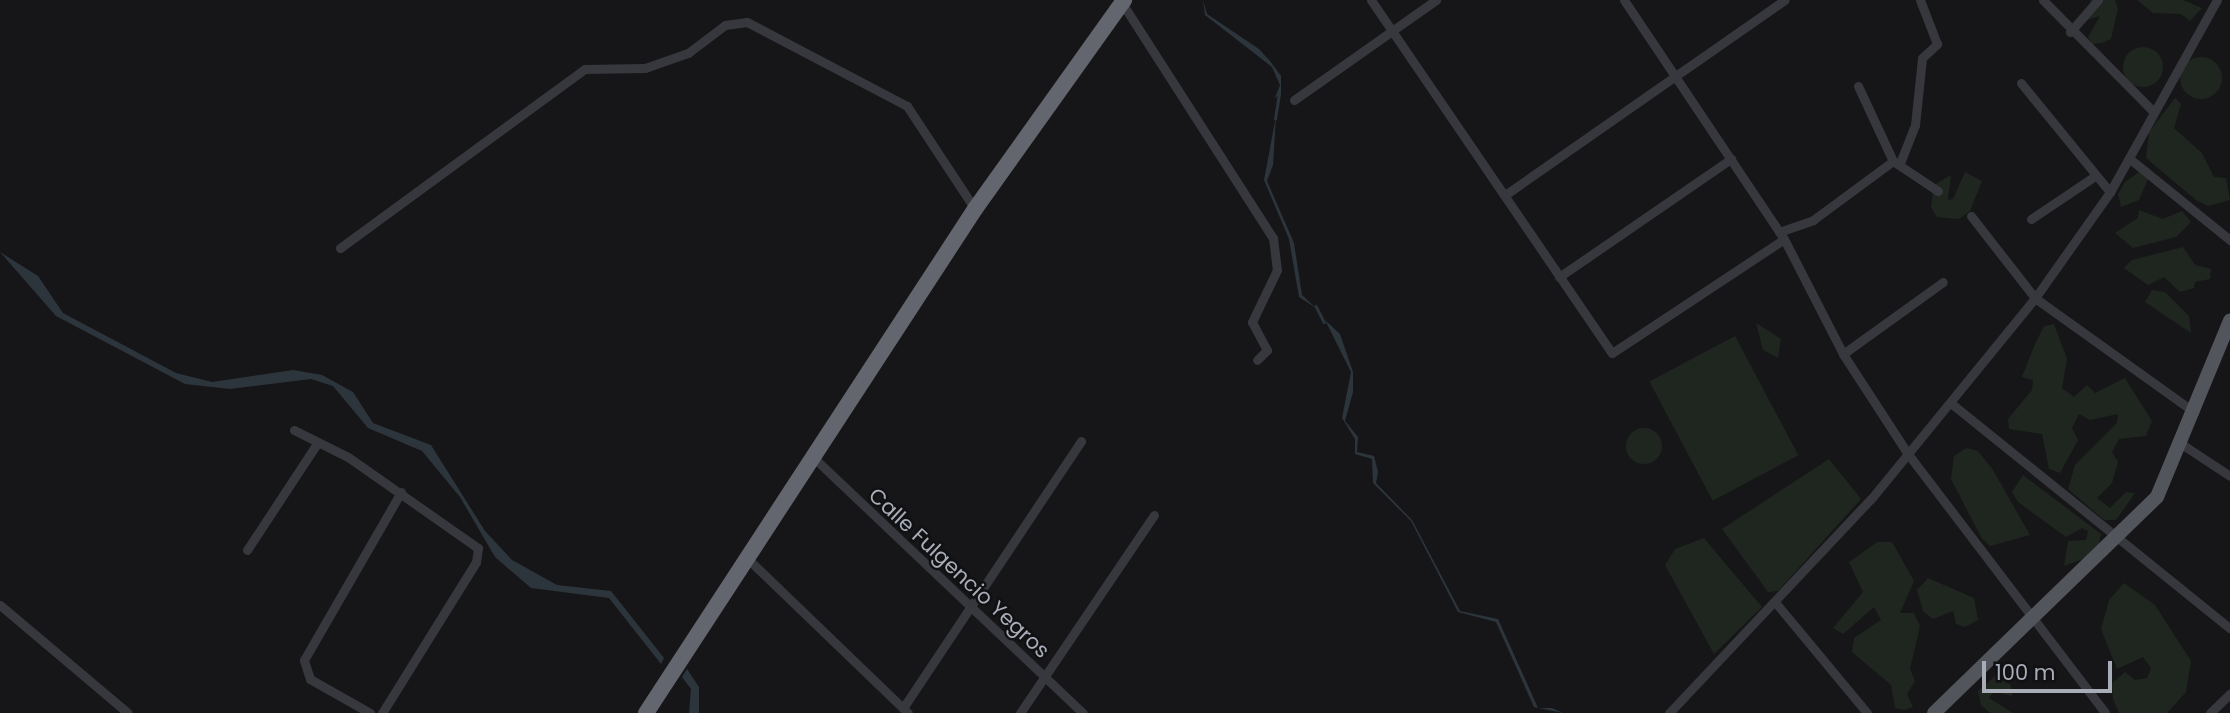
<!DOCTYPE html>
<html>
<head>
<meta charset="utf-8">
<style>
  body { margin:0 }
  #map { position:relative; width:2230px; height:713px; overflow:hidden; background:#161618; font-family:Poppins,sans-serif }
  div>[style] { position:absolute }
  .green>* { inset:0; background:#1e261f; transform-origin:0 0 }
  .round { border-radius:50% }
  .water>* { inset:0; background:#2c353c }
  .stream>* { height:2.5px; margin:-1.25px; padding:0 1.25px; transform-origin:1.25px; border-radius:1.25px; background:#2c353c }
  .street>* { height:9px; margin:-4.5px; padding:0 4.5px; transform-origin:4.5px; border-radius:4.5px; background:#37383d }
  .primary>* { height:14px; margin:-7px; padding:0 7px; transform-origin:7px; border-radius:7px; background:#53555c }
  .highway>* { height:16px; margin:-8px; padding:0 8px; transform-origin:8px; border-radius:8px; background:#63666e }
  span { translate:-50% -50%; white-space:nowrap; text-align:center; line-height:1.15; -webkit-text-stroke:5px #111113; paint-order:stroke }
  .street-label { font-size:21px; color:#a8adb8 }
  .scale { position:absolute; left:1982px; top:661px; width:130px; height:32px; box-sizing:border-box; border:4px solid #a8adb8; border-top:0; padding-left:9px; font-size:21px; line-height:24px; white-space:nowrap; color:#a8adb8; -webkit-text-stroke:5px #111113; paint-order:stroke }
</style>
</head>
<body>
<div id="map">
  <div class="green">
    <i style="clip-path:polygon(2091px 0,2115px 0,2118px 9px,2111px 39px,2102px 43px,2092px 44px,2088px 37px,2100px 16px,2084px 21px)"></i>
    <i style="clip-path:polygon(2137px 0,2183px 0,2202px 8px,2190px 21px,2181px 14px,2153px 13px)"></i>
    <i class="round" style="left:2123px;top:47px;width:40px;height:40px"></i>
    <i class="round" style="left:2180px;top:57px;width:42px;height:42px"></i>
    <i style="clip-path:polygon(2175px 98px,2181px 104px,2174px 128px,2202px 153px,2214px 177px,2226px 178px,2230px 200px,2208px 206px,2196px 200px,2146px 158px,2149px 132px)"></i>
    <i style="clip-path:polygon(2147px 166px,2151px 172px,2139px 200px,2121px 207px,2118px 194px,2125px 182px)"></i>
    <i style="clip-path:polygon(1965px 172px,1982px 181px,1970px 211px,1959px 219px,1937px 217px,1931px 207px,1934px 185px,1951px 175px,1948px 200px,1953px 199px)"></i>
    <i style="clip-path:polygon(2139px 210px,2163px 219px,2182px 211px,2191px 222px,2176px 237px,2133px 248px,2115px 233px,2138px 218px)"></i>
    <i style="clip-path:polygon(2183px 247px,2195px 265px,2211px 269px,2210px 279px,2195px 282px,2194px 288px,2180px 292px,2164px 277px,2148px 285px,2124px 268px,2132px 260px)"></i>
    <i style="clip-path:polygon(2152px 290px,2165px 292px,2189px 316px,2191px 333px,2145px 302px)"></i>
    <i style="clip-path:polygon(1756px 323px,1781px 339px,1778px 358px,1763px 350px)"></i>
    <i style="clip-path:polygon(2054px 324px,2067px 359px,2062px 388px,2074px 397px,2087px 385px,2095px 393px,2125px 378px,2152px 421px,2146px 436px,2119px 439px,2112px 452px,2118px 462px,2112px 483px,2097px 498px,2110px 508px,2126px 492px,2135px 493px,2116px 520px,2104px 520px,2068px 489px,2075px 465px,2117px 423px,2118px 414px,2090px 420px,2079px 414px,2072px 428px,2078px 440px,2060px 473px,2049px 469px,2042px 434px,2009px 429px,2008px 419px,2032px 390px,2033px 380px,2022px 377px,2035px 344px,2044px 326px)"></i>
    <i style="left:1735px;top:336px;width:135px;height:97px;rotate:62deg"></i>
    <i class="round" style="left:1626px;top:428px;width:36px;height:36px"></i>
    <i style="clip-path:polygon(1966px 448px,1978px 451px,1993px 470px,2030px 535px,1990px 546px,1982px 539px,1951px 479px,1954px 456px)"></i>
    <i style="clip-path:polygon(1829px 459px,1861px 499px,1778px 591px,1768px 592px,1722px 529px)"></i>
    <i style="clip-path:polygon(2023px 475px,2101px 534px,2097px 554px,2064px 566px,2068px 541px,2086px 540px,2088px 531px,2082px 528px,2066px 537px,2018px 502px,2012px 492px)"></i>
    <i style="clip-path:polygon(1704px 538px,1762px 607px,1714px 654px,1665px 565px,1675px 549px)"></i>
    <i style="clip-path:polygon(1877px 542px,1892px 542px,1914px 581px,1900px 613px,1914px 613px,1920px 626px,1910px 669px,1915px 681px,1907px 694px,1913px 707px,1904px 710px,1895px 708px,1891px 685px,1852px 652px,1854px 638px,1881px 620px,1874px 607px,1843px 634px,1833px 628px,1863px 592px,1849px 562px)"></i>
    <i style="clip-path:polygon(1928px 578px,1974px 598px,1978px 620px,1965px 627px,1956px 624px,1953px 611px,1933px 619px,1923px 611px,1917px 590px)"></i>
    <i style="clip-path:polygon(2124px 583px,2155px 605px,2191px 661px,2186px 692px,2167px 713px,2119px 713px,2113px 699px,2112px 683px,2125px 672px,2135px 680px,2147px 678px,2151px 668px,2143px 657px,2117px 669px,2101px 629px,2109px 600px)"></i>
    <i style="clip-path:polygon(1995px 676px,2011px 685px,2012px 696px,1994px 691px,1989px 698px,2013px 713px,1990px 713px,1981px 705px,1978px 691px)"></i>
  </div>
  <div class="water">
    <i style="clip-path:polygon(1203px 0,1207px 14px,1259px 49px,1270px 61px,1281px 76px,1281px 94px,1275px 98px,1280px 85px,1272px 67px,1205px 15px)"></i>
    <i style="clip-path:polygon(1276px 116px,1273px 165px,1267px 181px,1294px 243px,1302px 295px,1316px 308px,1299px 297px,1289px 239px,1264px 180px)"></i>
    <i style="clip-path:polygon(0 252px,38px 276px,63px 313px,176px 373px,212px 382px,293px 370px,322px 375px,353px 392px,373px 423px,431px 445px,485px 531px,512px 560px,557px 585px,611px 591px,664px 658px,661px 664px,609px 598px,531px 588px,495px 557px,460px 497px,422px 451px,368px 428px,333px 386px,311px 379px,230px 389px,185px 384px,56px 316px)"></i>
    <i style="clip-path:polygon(1325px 320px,1340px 334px,1353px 372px,1353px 392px,1345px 421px,1358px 437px,1357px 452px,1374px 456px,1378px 472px,1376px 483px,1412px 520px,1460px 611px,1498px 619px,1538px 708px,1552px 708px,1563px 713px,1534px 707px,1496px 622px,1458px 612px,1411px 521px,1373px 483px,1372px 459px,1355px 454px,1355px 439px,1342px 418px,1351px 372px)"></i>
    <i style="clip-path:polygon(687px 669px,699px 687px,699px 713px,689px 713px,691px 689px,682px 677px)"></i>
  </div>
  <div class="stream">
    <i style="left:1275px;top:119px;width:25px;rotate:-81deg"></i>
    <i style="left:1316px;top:306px;width:18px;rotate:63deg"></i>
  </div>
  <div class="street">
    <i style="left:1371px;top:0;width:427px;rotate:55.7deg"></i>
    <i style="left:1612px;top:353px;width:206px;rotate:-33.5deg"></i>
    <i style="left:1624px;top:0;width:288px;rotate:56.2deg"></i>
    <i style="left:1784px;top:239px;width:129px;rotate:62.8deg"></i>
    <i style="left:1843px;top:354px;width:119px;rotate:57deg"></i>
    <i style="left:1908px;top:454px;width:325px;rotate:52.7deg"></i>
    <i style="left:2043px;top:0;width:156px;rotate:45.3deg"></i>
    <i style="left:1122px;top:3px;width:279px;rotate:57.3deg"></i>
    <i style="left:1273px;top:238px;width:32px;rotate:83deg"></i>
    <i style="left:1277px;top:270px;width:58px;rotate:115.7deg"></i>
    <i style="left:1252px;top:322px;width:32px;rotate:62deg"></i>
    <i style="left:1267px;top:350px;width:14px;rotate:135deg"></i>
    <i style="left:2070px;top:32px;width:43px;rotate:-48.8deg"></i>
    <i style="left:2021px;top:83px;width:141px;rotate:50.8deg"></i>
    <i style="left:1858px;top:86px;width:83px;rotate:65deg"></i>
    <i style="left:1893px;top:161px;width:54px;rotate:33.7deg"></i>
    <i style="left:1294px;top:100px;width:174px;rotate:-35.2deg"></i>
    <i style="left:2130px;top:159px;width:129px;rotate:39deg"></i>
    <i style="left:1900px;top:163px;width:41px;rotate:-68.5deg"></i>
    <i style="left:1915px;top:125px;width:67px;rotate:-84deg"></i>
    <i style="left:1922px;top:58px;width:21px;rotate:-43deg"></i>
    <i style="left:1937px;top:44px;width:47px;rotate:-111.1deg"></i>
    <i style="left:1505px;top:195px;width:341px;rotate:-34.9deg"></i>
    <i style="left:1971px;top:216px;width:104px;rotate:52deg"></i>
    <i style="left:2035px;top:298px;width:196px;rotate:35.6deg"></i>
    <i style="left:2031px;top:219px;width:77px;rotate:-33.9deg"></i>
    <i style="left:1779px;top:232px;width:36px;rotate:-19deg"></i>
    <i style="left:1813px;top:220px;width:99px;rotate:-36.4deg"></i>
    <i style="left:340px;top:248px;width:303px;rotate:-36.2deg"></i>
    <i style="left:585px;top:69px;width:60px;rotate:-1deg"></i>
    <i style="left:645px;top:68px;width:46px;rotate:-19.2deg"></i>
    <i style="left:688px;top:53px;width:46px;rotate:-37.1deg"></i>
    <i style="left:725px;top:25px;width:22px;rotate:-8deg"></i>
    <i style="left:747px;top:22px;width:181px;rotate:27.7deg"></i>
    <i style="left:907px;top:106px;width:123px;rotate:56.6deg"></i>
    <i style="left:1559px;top:277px;width:209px;rotate:-34.5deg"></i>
    <i style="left:1843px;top:354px;width:123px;rotate:-35.8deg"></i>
    <i style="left:1952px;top:404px;width:357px;rotate:38.9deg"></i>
    <i style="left:294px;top:430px;width:60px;rotate:26.6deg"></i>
    <i style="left:348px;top:457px;width:159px;rotate:35deg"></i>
    <i style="left:478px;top:548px;width:14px;rotate:98deg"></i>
    <i style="left:476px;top:562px;width:178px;rotate:121.9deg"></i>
    <i style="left:2183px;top:445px;width:56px;rotate:33.4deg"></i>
    <i style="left:813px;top:457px;width:372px;rotate:43.5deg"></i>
    <i style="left:247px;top:550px;width:129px;rotate:-56.7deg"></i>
    <i style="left:748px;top:559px;width:222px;rotate:43.9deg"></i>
    <i style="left:1775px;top:602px;width:144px;rotate:50.3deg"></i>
    <i style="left:0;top:605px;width:167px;rotate:40.2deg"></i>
    <i style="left:903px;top:708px;width:321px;rotate:-56.3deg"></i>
    <i style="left:370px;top:713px;width:69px;rotate:-150.5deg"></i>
    <i style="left:310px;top:679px;width:20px;rotate:-108deg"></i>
    <i style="left:304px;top:660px;width:194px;rotate:-60deg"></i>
    <i style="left:1020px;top:713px;width:239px;rotate:-55.9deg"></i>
    <i style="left:1669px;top:713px;width:294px;rotate:-46.7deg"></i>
    <i style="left:1871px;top:499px;width:259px;rotate:-50.8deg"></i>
    <i style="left:2035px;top:298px;width:130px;rotate:-54.7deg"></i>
    <i style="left:2110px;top:192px;width:220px;rotate:-60.9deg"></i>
    <i style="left:2210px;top:713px;width:28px;rotate:-44deg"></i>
  </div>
  <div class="primary">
    <i style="left:1934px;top:713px;width:310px;rotate:-44.1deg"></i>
    <i style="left:2157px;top:497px;width:191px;rotate:-67.5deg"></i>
  </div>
  <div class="highway">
    <i style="left:646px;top:713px;width:602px;rotate:-56.86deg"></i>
    <i style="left:975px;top:209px;width:257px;rotate:-54.5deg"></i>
  </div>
  <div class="street-label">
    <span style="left:959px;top:573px;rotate:43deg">Calle Fulgencio Yegros</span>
  </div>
  <div class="scale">100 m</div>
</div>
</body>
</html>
